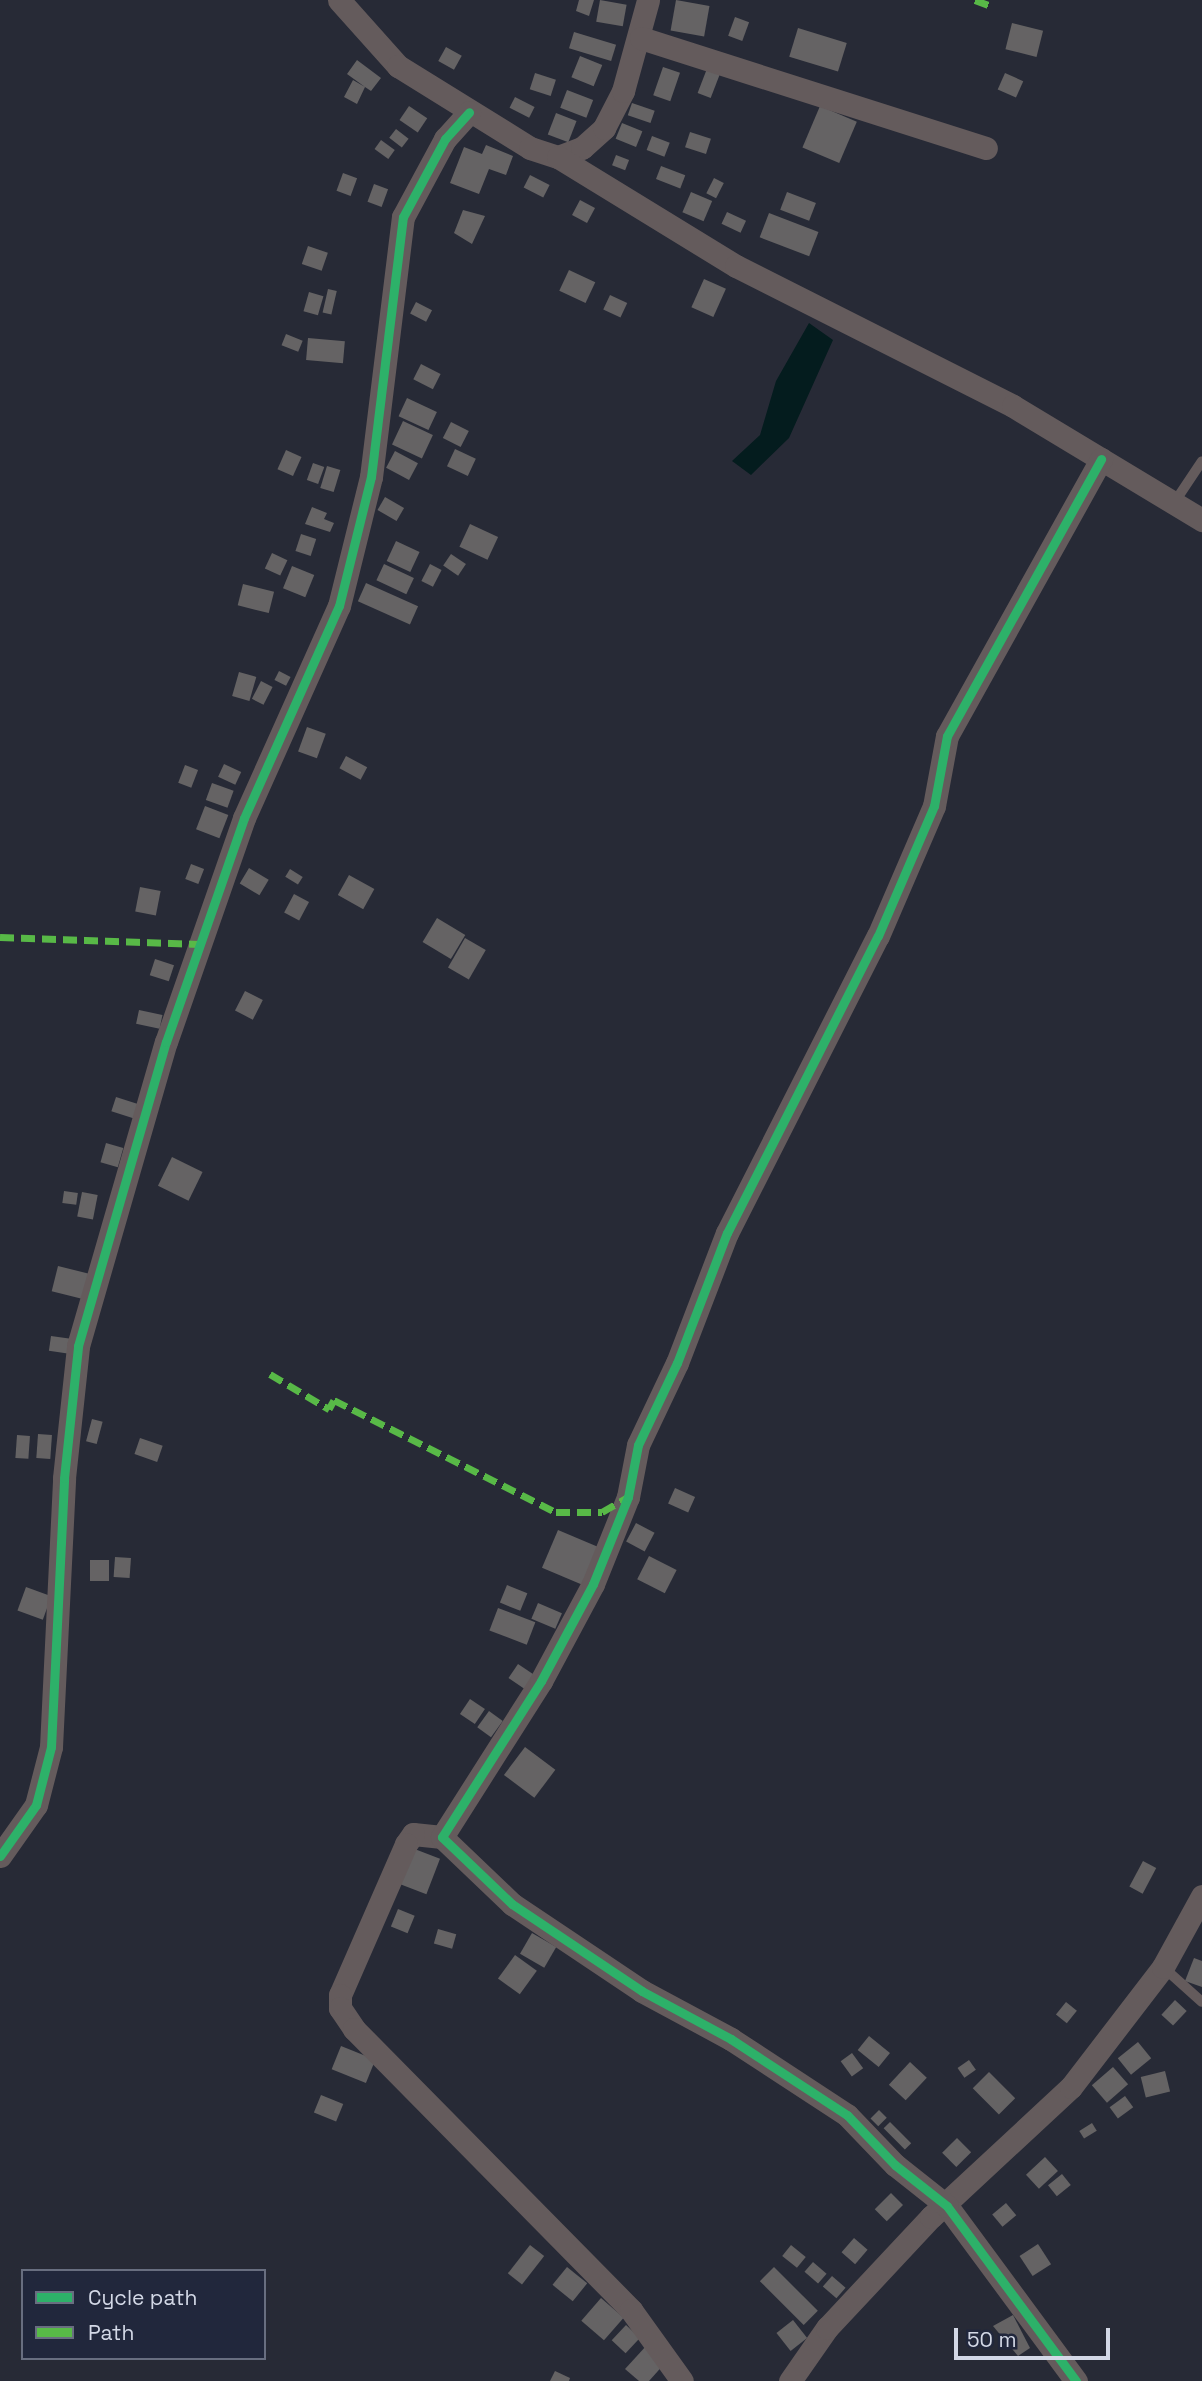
<!DOCTYPE html>
<html>
<head>
<meta charset="utf-8">
<style>
  body { margin:0 }
  #map { position:relative; width:1202px; height:2381px; overflow:hidden; background:#272a36; font-family:"Space Grotesk",sans-serif }
  div>[style] { position:absolute }
  .water>* { inset:0; background:#041c1e }
  .building>* { inset:0; background:#656364; transform-origin:0 0 }
  .lane>* { height:10px; margin:-5px; padding:0 5px; transform-origin:5px; border-radius:5px; background:#645b5c }
  .street>* { height:23px; margin:-11.5px; padding:0 11.5px; transform-origin:11.5px; border-radius:11.5px; background:#645b5c }
  .quiet>* { height:7px; margin-top:-3.5px; transform-origin:0; background:repeating-linear-gradient(90deg,#58b947 0 14px,transparent 0 21px) }
  .cycleway>* { height:9px; margin:-4.5px; padding:0 4.5px; transform-origin:4.5px; border-radius:4.5px; background:#2db169 }
  span { translate:-50% -50%; white-space:nowrap; text-align:center; line-height:1.15; -webkit-text-stroke:7px #21273c; paint-order:stroke }
  .legend { position:absolute; left:21px; top:2269px; width:245px; height:91px; box-sizing:border-box; background:#21273c; border:2px solid #686e80; margin:0; padding:9px 12px; list-style:none; font-size:21px; color:#d3d8e6 }
  .legend li { display:flex; align-items:center; gap:14px; height:35px }
  .legend b { width:35px; border:2px solid #686e80 }
  .scale { position:absolute; left:954px; top:2328px; width:156px; height:32px; box-sizing:border-box; border:4px solid #d3d8e6; border-top:0; padding-left:9px; font-size:21px; line-height:24px; white-space:nowrap; color:#d3d8e6; -webkit-text-stroke:5px #21273c; paint-order:stroke }
</style>
</head>
<body>
<div id="map">
  <div class="water">
    <i style="clip-path:polygon(809px 323px,833px 340px,789px 438px,751px 475px,732px 461px,760px 435px,776px 381px)"></i>
  </div>
  <div class="building">
    <i style="clip-path:polygon(579px 0,594px 0,589px 16px,576px 11px)"></i>
    <i style="left:600px;top:0;width:27px;height:22px;rotate:10deg"></i>
    <i style="left:676px;top:0;width:34px;height:31px;rotate:10deg"></i>
    <i style="left:735px;top:17px;width:15px;height:20px;rotate:20deg"></i>
    <i style="left:1012px;top:23px;width:32px;height:27px;rotate:14deg"></i>
    <i style="left:798px;top:28px;width:51px;height:30px;rotate:17deg"></i>
    <i style="left:574px;top:32px;width:44px;height:17px;rotate:17deg"></i>
    <i style="left:446px;top:47px;width:18px;height:16px;rotate:29deg"></i>
    <i style="left:580px;top:56px;width:24px;height:23px;rotate:22deg"></i>
    <i style="clip-path:polygon(357px 60px,381px 78px,371px 91px,365px 87px,357px 104px,344px 97px,353px 80px,365px 87px,347px 74px)"></i>
    <i style="left:708px;top:66px;width:14px;height:29px;rotate:21deg"></i>
    <i style="left:663px;top:67px;width:18px;height:30px;rotate:19deg"></i>
    <i style="left:535px;top:73px;width:22px;height:17px;rotate:18deg"></i>
    <i style="left:1005px;top:73px;width:20px;height:18px;rotate:24deg"></i>
    <i style="left:567px;top:90px;width:28px;height:19px;rotate:21deg"></i>
    <i style="left:515px;top:97px;width:22px;height:12px;rotate:27deg"></i>
    <i style="left:632px;top:103px;width:24px;height:13px;rotate:19deg"></i>
    <i style="left:409px;top:106px;width:22px;height:17px;rotate:34deg"></i>
    <i style="left:820px;top:106px;width:40px;height:45px;rotate:23deg"></i>
    <i style="left:556px;top:113px;width:22px;height:23px;rotate:21deg"></i>
    <i style="left:622px;top:123px;width:22px;height:17px;rotate:22deg"></i>
    <i style="left:396px;top:129px;width:16px;height:11px;rotate:38deg"></i>
    <i style="left:690px;top:132px;width:22px;height:16px;rotate:18deg"></i>
    <i style="left:652px;top:136px;width:19px;height:15px;rotate:21deg"></i>
    <i style="left:381px;top:140px;width:17px;height:11px;rotate:36deg"></i>
    <i style="clip-path:polygon(486px 145px,513px 156px,506px 175px,489px 169px,479px 194px,450px 183px,464px 147px,482px 154px)"></i>
    <i style="left:616px;top:155px;width:14px;height:11px;rotate:21deg"></i>
    <i style="left:661px;top:166px;width:26px;height:14px;rotate:21deg"></i>
    <i style="left:343px;top:173px;width:15px;height:19px;rotate:20deg"></i>
    <i style="left:530px;top:175px;width:22px;height:14px;rotate:27deg"></i>
    <i style="left:714px;top:178px;width:11px;height:17px;rotate:27deg"></i>
    <i style="left:374px;top:184px;width:15px;height:19px;rotate:20deg"></i>
    <i style="left:691px;top:192px;width:23px;height:22px;rotate:23deg"></i>
    <i style="left:787px;top:192px;width:31px;height:19px;rotate:21deg"></i>
    <i style="left:580px;top:200px;width:17px;height:17px;rotate:28deg"></i>
    <i style="clip-path:polygon(463px 210px,485px 216px,472px 244px,454px 233px)"></i>
    <i style="left:727px;top:212px;width:21px;height:13px;rotate:25deg"></i>
    <i style="left:769px;top:213px;width:53px;height:26px;rotate:21deg"></i>
    <i style="left:308px;top:246px;width:21px;height:19px;rotate:19deg"></i>
    <i style="left:569px;top:270px;width:29px;height:23px;rotate:25deg"></i>
    <i style="left:704px;top:279px;width:24px;height:31px;rotate:24deg"></i>
    <i style="left:328px;top:289px;width:9px;height:24px;rotate:13deg"></i>
    <i style="left:309px;top:292px;width:15px;height:20px;rotate:16deg"></i>
    <i style="left:610px;top:295px;width:19px;height:16px;rotate:25deg"></i>
    <i style="left:416px;top:302px;width:18px;height:13px;rotate:27deg"></i>
    <i style="left:286px;top:334px;width:18px;height:12px;rotate:22deg"></i>
    <i style="left:308px;top:338px;width:37px;height:22px;rotate:5deg"></i>
    <i style="left:421px;top:364px;width:22px;height:17px;rotate:27deg"></i>
    <i style="left:407px;top:398px;width:33px;height:20px;rotate:25deg"></i>
    <i style="left:403px;top:421px;width:33px;height:26px;rotate:25deg"></i>
    <i style="left:451px;top:422px;width:20px;height:18px;rotate:27deg"></i>
    <i style="left:455px;top:449px;width:23px;height:19px;rotate:25deg"></i>
    <i style="left:286px;top:450px;width:17px;height:21px;rotate:24deg"></i>
    <i style="left:395px;top:451px;width:26px;height:19px;rotate:28deg"></i>
    <i style="left:313px;top:463px;width:12px;height:18px;rotate:20deg"></i>
    <i style="left:327px;top:466px;width:14px;height:23px;rotate:17deg"></i>
    <i style="left:385px;top:497px;width:22px;height:15px;rotate:30deg"></i>
    <i style="clip-path:polygon(312px 507px,327px 513px,324px 519px,334px 523px,330px 532px,305px 524px)"></i>
    <i style="left:470px;top:524px;width:31px;height:25px;rotate:25deg"></i>
    <i style="left:301px;top:534px;width:16px;height:18px;rotate:18deg"></i>
    <i style="left:396px;top:541px;width:26px;height:22px;rotate:25deg"></i>
    <i style="left:272px;top:553px;width:17px;height:17px;rotate:25deg"></i>
    <i style="left:451px;top:554px;width:18px;height:14px;rotate:34deg"></i>
    <i style="left:384px;top:564px;width:33px;height:18px;rotate:25deg"></i>
    <i style="left:430px;top:564px;width:13px;height:19px;rotate:27deg"></i>
    <i style="left:292px;top:566px;width:24px;height:24px;rotate:22deg"></i>
    <i style="left:366px;top:583px;width:57px;height:20px;rotate:24deg"></i>
    <i style="left:243px;top:584px;width:32px;height:22px;rotate:14deg"></i>
    <i style="left:279px;top:671px;width:13px;height:10px;rotate:27deg"></i>
    <i style="left:239px;top:672px;width:18px;height:25px;rotate:16deg"></i>
    <i style="left:261px;top:681px;width:13px;height:20px;rotate:27deg"></i>
    <i style="left:307px;top:727px;width:20px;height:26px;rotate:20deg"></i>
    <i style="left:346px;top:756px;width:24px;height:14px;rotate:28deg"></i>
    <i style="left:224px;top:764px;width:19px;height:14px;rotate:25deg"></i>
    <i style="left:185px;top:765px;width:14px;height:19px;rotate:21deg"></i>
    <i style="left:212px;top:783px;width:23px;height:18px;rotate:20deg"></i>
    <i style="left:205px;top:806px;width:25px;height:25px;rotate:21deg"></i>
    <i style="left:191px;top:864px;width:14px;height:16px;rotate:21deg"></i>
    <i style="left:249px;top:868px;width:23px;height:18px;rotate:31deg"></i>
    <i style="left:290px;top:869px;width:15px;height:9px;rotate:32deg"></i>
    <i style="left:349px;top:875px;width:29px;height:23px;rotate:29deg"></i>
    <i style="left:140px;top:887px;width:21px;height:25px;rotate:11deg"></i>
    <i style="left:294px;top:894px;width:17px;height:21px;rotate:28deg"></i>
    <i style="left:437px;top:918px;width:33px;height:28px;rotate:31deg"></i>
    <i style="left:465px;top:938px;width:24px;height:34px;rotate:30deg"></i>
    <i style="left:155px;top:959px;width:20px;height:17px;rotate:18deg"></i>
    <i style="left:245px;top:991px;width:20px;height:22px;rotate:27deg"></i>
    <i style="left:139px;top:1010px;width:24px;height:14px;rotate:12deg"></i>
    <i style="left:116px;top:1097px;width:23px;height:15px;rotate:18deg"></i>
    <i style="left:106px;top:1143px;width:18px;height:20px;rotate:16deg"></i>
    <i style="left:172px;top:1157px;width:34px;height:32px;rotate:26deg"></i>
    <i style="left:64px;top:1191px;width:14px;height:12px;rotate:8deg"></i>
    <i style="left:82px;top:1192px;width:16px;height:25px;rotate:11deg"></i>
    <i style="left:58px;top:1266px;width:32px;height:26px;rotate:14deg"></i>
    <i style="left:51px;top:1336px;width:29px;height:15px;rotate:8deg"></i>
    <i style="left:92px;top:1419px;width:11px;height:23px;rotate:15deg"></i>
    <i style="left:38px;top:1434px;width:14px;height:24px;rotate:4deg"></i>
    <i style="left:17px;top:1435px;width:13px;height:23px;rotate:4deg"></i>
    <i style="left:140px;top:1438px;width:24px;height:17px;rotate:19deg"></i>
    <i style="left:675px;top:1488px;width:22px;height:17px;rotate:24deg"></i>
    <i style="left:636px;top:1523px;width:21px;height:21px;rotate:28deg"></i>
    <i style="left:558px;top:1530px;width:47px;height:41px;rotate:23deg"></i>
    <i style="left:649px;top:1556px;width:31px;height:26px;rotate:27deg"></i>
    <i style="left:115px;top:1557px;width:16px;height:20px;rotate:4deg"></i>
    <i style="left:90px;top:1560px;width:19px;height:21px"></i>
    <i style="left:507px;top:1585px;width:22px;height:19px;rotate:22deg"></i>
    <i style="left:26px;top:1587px;width:27px;height:25px;rotate:20deg"></i>
    <i style="left:538px;top:1603px;width:26px;height:17px;rotate:23deg"></i>
    <i style="left:498px;top:1608px;width:40px;height:24px;rotate:21deg"></i>
    <i style="left:518px;top:1664px;width:23px;height:17px;rotate:34deg"></i>
    <i style="left:470px;top:1699px;width:18px;height:18px;rotate:34deg"></i>
    <i style="left:489px;top:1711px;width:17px;height:20px;rotate:36deg"></i>
    <i style="left:525px;top:1747px;width:38px;height:35px;rotate:37deg"></i>
    <i style="left:412px;top:1848px;width:30px;height:38px;rotate:21deg"></i>
    <i style="left:1143px;top:1861px;width:15px;height:29px;rotate:28deg"></i>
    <i style="left:398px;top:1909px;width:18px;height:19px;rotate:22deg"></i>
    <i style="left:438px;top:1929px;width:19px;height:15px;rotate:16deg"></i>
    <i style="left:532px;top:1933px;width:28px;height:24px;rotate:30deg"></i>
    <i style="left:515px;top:1955px;width:27px;height:29px;rotate:36deg"></i>
    <i style="clip-path:polygon(1194px 1958px,1202px 1961px,1202px 1987px,1185px 1981px)"></i>
    <i style="left:1175px;top:2000px;width:16px;height:20px;rotate:43deg"></i>
    <i style="left:1066px;top:2002px;width:14px;height:16px;rotate:39deg"></i>
    <i style="left:869px;top:2036px;width:27px;height:18px;rotate:39deg"></i>
    <i style="left:1138px;top:2042px;width:21px;height:26px;rotate:51deg"></i>
    <i style="left:341px;top:2046px;width:37px;height:25px;rotate:22deg"></i>
    <i style="left:852px;top:2053px;width:19px;height:14px;rotate:54deg"></i>
    <i style="left:969px;top:2060px;width:12px;height:14px;rotate:55deg"></i>
    <i style="left:910px;top:2062px;width:23px;height:31px;rotate:43deg"></i>
    <i style="left:1113px;top:2067px;width:23px;height:28px;rotate:49deg"></i>
    <i style="left:1165px;top:2071px;width:21px;height:25px;rotate:76deg"></i>
    <i style="left:989px;top:2072px;width:37px;height:23px;rotate:45deg"></i>
    <i style="left:321px;top:2095px;width:24px;height:19px;rotate:22deg"></i>
    <i style="left:1125px;top:2096px;width:14px;height:19px;rotate:54deg"></i>
    <i style="left:879px;top:2110px;width:11px;height:12px;rotate:45deg"></i>
    <i style="left:890px;top:2122px;width:30px;height:9px;rotate:45deg"></i>
    <i style="left:1092px;top:2123px;width:9px;height:15px;rotate:58deg"></i>
    <i style="left:957px;top:2138px;width:20px;height:21px;rotate:45deg"></i>
    <i style="left:1045px;top:2157px;width:19px;height:26px;rotate:47deg"></i>
    <i style="left:1062px;top:2174px;width:14px;height:18px;rotate:51deg"></i>
    <i style="left:891px;top:2193px;width:17px;height:23px;rotate:45deg"></i>
    <i style="left:1006px;top:2203px;width:16px;height:18px;rotate:50deg"></i>
    <i style="left:854px;top:2238px;width:18px;height:19px;rotate:41deg"></i>
    <i style="left:1038px;top:2244px;width:24px;height:22px;rotate:57deg"></i>
    <i style="left:530px;top:2245px;width:18px;height:36px;rotate:38deg"></i>
    <i style="left:791px;top:2245px;width:19px;height:14px;rotate:39deg"></i>
    <i style="left:813px;top:2262px;width:18px;height:13px;rotate:41deg"></i>
    <i style="left:567px;top:2267px;width:26px;height:23px;rotate:39deg"></i>
    <i style="left:774px;top:2267px;width:62px;height:20px;rotate:45deg"></i>
    <i style="left:832px;top:2276px;width:18px;height:14px;rotate:41deg"></i>
    <i style="left:601px;top:2298px;width:30px;height:30px;rotate:41deg"></i>
    <i style="clip-path:polygon(1013px 2315px,1030px 2348px,1018px 2356px,993px 2326px)"></i>
    <i style="left:793px;top:2320px;width:23px;height:21px;rotate:52deg"></i>
    <i style="left:626px;top:2325px;width:19px;height:21px;rotate:43deg"></i>
    <i style="clip-path:polygon(647px 2345px,666px 2362px,649px 2381px,639px 2381px,625px 2369px)"></i>
    <i style="clip-path:polygon(555px 2371px,570px 2378px,569px 2381px,550px 2381px)"></i>
  </div>
  <div class="lane">
    <i style="left:1174px;top:503px;width:50px;rotate:-56.3deg"></i>
    <i style="left:1163px;top:1967px;width:52px;rotate:41.9deg"></i>
  </div>
  <div class="street">
    <i style="left:339px;top:0;width:89px;rotate:48.2deg"></i>
    <i style="left:398px;top:66px;width:155px;rotate:31.8deg"></i>
    <i style="left:530px;top:148px;width:29px;rotate:18deg"></i>
    <i style="left:558px;top:157px;width:26px;rotate:-21deg"></i>
    <i style="left:582px;top:148px;width:30px;rotate:-42deg"></i>
    <i style="left:604px;top:128px;width:42px;rotate:-62.8deg"></i>
    <i style="left:623px;top:91px;width:94px;rotate:-74.6deg"></i>
    <i style="left:641px;top:38px;width:362px;rotate:17.7deg"></i>
    <i style="left:558px;top:157px;width:209px;rotate:31.5deg"></i>
    <i style="left:736px;top:266px;width:310px;rotate:26.8deg"></i>
    <i style="left:1013px;top:406px;width:221px;rotate:31.1deg"></i>
    <i style="left:442px;top:1837px;width:29px;rotate:-174deg"></i>
    <i style="left:413px;top:1834px;width:12px;rotate:125deg"></i>
    <i style="left:406px;top:1844px;width:165px;rotate:113.6deg"></i>
    <i style="left:340px;top:1995px;width:13px;rotate:90deg"></i>
    <i style="left:340px;top:2008px;width:25px;rotate:56deg"></i>
    <i style="left:354px;top:2029px;width:395px;rotate:45.4deg"></i>
    <i style="left:631px;top:2310px;width:87px;rotate:54.3deg"></i>
    <i style="left:0;top:1856px;width:62px;rotate:-54.8deg"></i>
    <i style="left:36px;top:1805px;width:60px;rotate:-75.5deg"></i>
    <i style="left:51px;top:1747px;width:269px;rotate:-87.2deg"></i>
    <i style="left:64px;top:1478px;width:133px;rotate:-83.9deg"></i>
    <i style="left:78px;top:1346px;width:316px;rotate:-73.9deg"></i>
    <i style="left:166px;top:1042px;width:237px;rotate:-70.8deg"></i>
    <i style="left:244px;top:818px;width:232px;rotate:-65.9deg"></i>
    <i style="left:339px;top:606px;width:133px;rotate:-76.1deg"></i>
    <i style="left:371px;top:477px;width:262px;rotate:-83deg"></i>
    <i style="left:403px;top:217px;width:89px;rotate:-61.7deg"></i>
    <i style="left:445px;top:139px;width:36px;rotate:-48deg"></i>
    <i style="left:790px;top:2381px;width:65px;rotate:-55.1deg"></i>
    <i style="left:827px;top:2328px;width:152px;rotate:-46.9deg"></i>
    <i style="left:931px;top:2217px;width:191px;rotate:-42.9deg"></i>
    <i style="left:1071px;top:2087px;width:151px;rotate:-52.5deg"></i>
    <i style="left:1163px;top:1967px;width:81px;rotate:-61.2deg"></i>
    <i style="left:1076px;top:2381px;width:217px;rotate:-126.4deg"></i>
    <i style="left:947px;top:2206px;width:66px;rotate:-141.7deg"></i>
    <i style="left:895px;top:2165px;width:69px;rotate:-133.8deg"></i>
    <i style="left:847px;top:2115px;width:139px;rotate:-146.8deg"></i>
    <i style="left:731px;top:2039px;width:101px;rotate:-151.7deg"></i>
    <i style="left:642px;top:1991px;width:156px;rotate:-146.2deg"></i>
    <i style="left:512px;top:1904px;width:97px;rotate:-136.3deg"></i>
    <i style="left:442px;top:1837px;width:185px;rotate:-57.6deg"></i>
    <i style="left:541px;top:1681px;width:110px;rotate:-61.8deg"></i>
    <i style="left:593px;top:1584px;width:94px;rotate:-68.1deg"></i>
    <i style="left:628px;top:1497px;width:53px;rotate:-79.1deg"></i>
    <i style="left:638px;top:1445px;width:91px;rotate:-64.6deg"></i>
    <i style="left:677px;top:1363px;width:139px;rotate:-69deg"></i>
    <i style="left:727px;top:1233px;width:333px;rotate:-63.1deg"></i>
    <i style="left:878px;top:936px;width:142px;rotate:-66.7deg"></i>
    <i style="left:934px;top:806px;width:71px;rotate:-79.5deg"></i>
    <i style="left:947px;top:736px;width:317px;rotate:-60.9deg"></i>
  </div>
  <div class="quiet">
    <i style="left:975px;top:0;width:20px;rotate:20deg"></i>
    <i style="left:0;top:937px;width:200px;rotate:2deg"></i>
    <i style="left:270px;top:1374px;width:69px;rotate:30.7deg"></i>
    <i style="left:329px;top:1409px;width:10px;rotate:-61deg"></i>
    <i style="left:334px;top:1400px;width:249px;rotate:26.8deg"></i>
    <i style="left:556px;top:1512px;width:46px"></i>
    <i style="left:602px;top:1512px;width:30px;rotate:-30deg"></i>
  </div>
  <div class="cycleway">
    <i style="left:0;top:1856px;width:62px;rotate:-54.8deg"></i>
    <i style="left:36px;top:1805px;width:60px;rotate:-75.5deg"></i>
    <i style="left:51px;top:1747px;width:269px;rotate:-87.2deg"></i>
    <i style="left:64px;top:1478px;width:133px;rotate:-83.9deg"></i>
    <i style="left:78px;top:1346px;width:316px;rotate:-73.9deg"></i>
    <i style="left:166px;top:1042px;width:237px;rotate:-70.8deg"></i>
    <i style="left:244px;top:818px;width:232px;rotate:-65.9deg"></i>
    <i style="left:339px;top:606px;width:133px;rotate:-76.1deg"></i>
    <i style="left:371px;top:477px;width:262px;rotate:-83deg"></i>
    <i style="left:403px;top:217px;width:89px;rotate:-61.7deg"></i>
    <i style="left:445px;top:139px;width:36px;rotate:-48deg"></i>
    <i style="left:1076px;top:2381px;width:217px;rotate:-126.4deg"></i>
    <i style="left:947px;top:2206px;width:66px;rotate:-141.7deg"></i>
    <i style="left:895px;top:2165px;width:69px;rotate:-133.8deg"></i>
    <i style="left:847px;top:2115px;width:139px;rotate:-146.8deg"></i>
    <i style="left:731px;top:2039px;width:101px;rotate:-151.7deg"></i>
    <i style="left:642px;top:1991px;width:156px;rotate:-146.2deg"></i>
    <i style="left:512px;top:1904px;width:97px;rotate:-136.3deg"></i>
    <i style="left:442px;top:1837px;width:185px;rotate:-57.6deg"></i>
    <i style="left:541px;top:1681px;width:110px;rotate:-61.8deg"></i>
    <i style="left:593px;top:1584px;width:94px;rotate:-68.1deg"></i>
    <i style="left:628px;top:1497px;width:53px;rotate:-79.1deg"></i>
    <i style="left:638px;top:1445px;width:91px;rotate:-64.6deg"></i>
    <i style="left:677px;top:1363px;width:139px;rotate:-69deg"></i>
    <i style="left:727px;top:1233px;width:333px;rotate:-63.1deg"></i>
    <i style="left:878px;top:936px;width:142px;rotate:-66.7deg"></i>
    <i style="left:934px;top:806px;width:71px;rotate:-79.5deg"></i>
    <i style="left:947px;top:736px;width:317px;rotate:-60.9deg"></i>
  </div>
  <ul class="legend">
  <li><b style="height:9px;background:#2db169"></b>Cycle path</li>
  <li><b style="height:9px;background:#58b947"></b>Path</li>
  </ul>
  <div class="scale">50 m</div>
</div>
</body>
</html>
